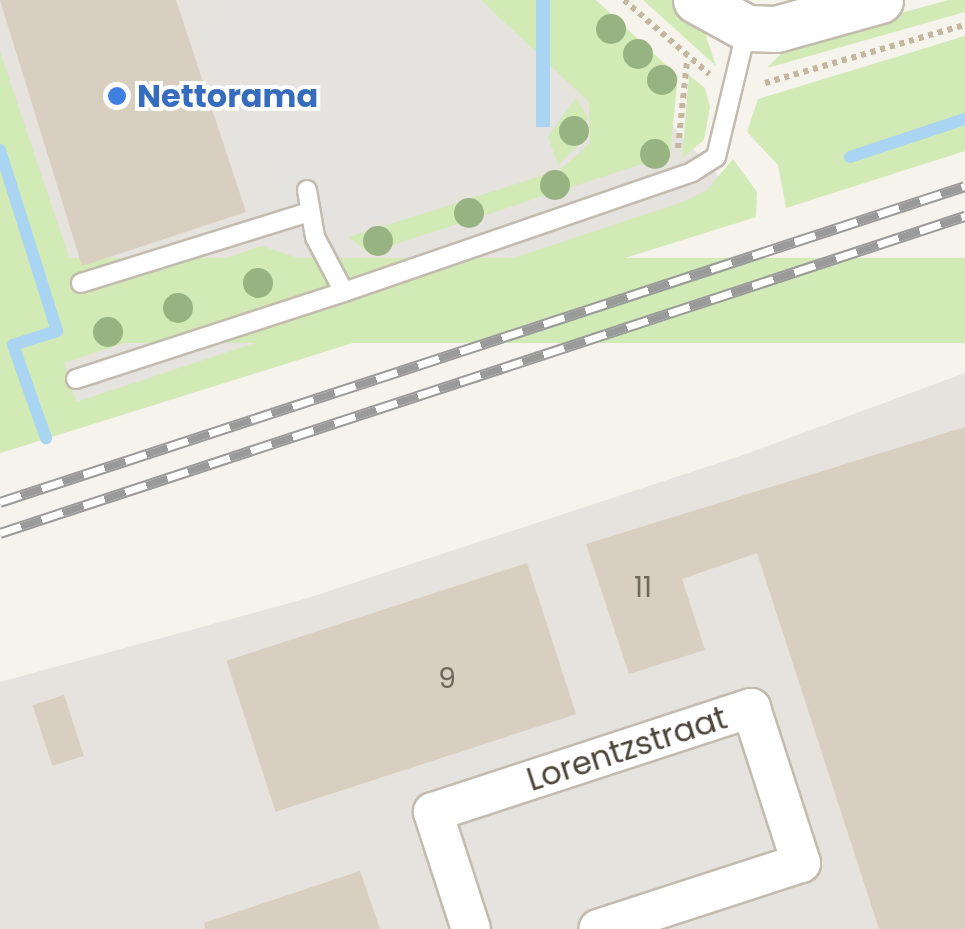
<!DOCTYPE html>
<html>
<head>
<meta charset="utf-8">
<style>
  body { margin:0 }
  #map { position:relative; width:965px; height:929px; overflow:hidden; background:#f6f3ec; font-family:Poppins,sans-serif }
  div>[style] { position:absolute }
  .industrial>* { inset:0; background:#e6e2dd }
  .green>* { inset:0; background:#d2eab5; transform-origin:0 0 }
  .parking>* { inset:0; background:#e5e3e0 }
  .water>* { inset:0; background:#a9d4f2; transform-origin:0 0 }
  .stream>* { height:12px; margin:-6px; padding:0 6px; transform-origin:6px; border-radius:6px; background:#a9d4f2 }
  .building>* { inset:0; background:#d8cfc1; transform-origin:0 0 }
  .path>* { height:6px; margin-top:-3px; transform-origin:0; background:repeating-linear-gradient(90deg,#c4b79f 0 5px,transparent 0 10px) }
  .roads { filter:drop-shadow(2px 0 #c2bbae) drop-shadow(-2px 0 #c2bbae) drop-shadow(0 2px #c2bbae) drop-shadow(0 -2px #c2bbae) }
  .service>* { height:18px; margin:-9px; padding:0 9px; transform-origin:9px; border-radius:9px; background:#fff }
  .minor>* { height:38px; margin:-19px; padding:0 19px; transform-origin:19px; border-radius:19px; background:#fff }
  .tertiary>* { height:45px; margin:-22.5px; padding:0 22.5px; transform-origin:22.5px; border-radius:22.5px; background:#fff }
  .rail>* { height:11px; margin-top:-5.5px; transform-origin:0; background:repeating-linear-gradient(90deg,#fff 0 22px,#9a9a9a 0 44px); box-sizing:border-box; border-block:2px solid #9a9a9a }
  .trees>* { width:30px; height:30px; margin:-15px; border-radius:50%; background:#97b381 }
  .dots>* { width:28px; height:28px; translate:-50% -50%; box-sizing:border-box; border:5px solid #fff; border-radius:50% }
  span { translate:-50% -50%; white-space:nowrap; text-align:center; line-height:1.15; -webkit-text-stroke:8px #fff; paint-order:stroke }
  .number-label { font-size:28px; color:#6e675b }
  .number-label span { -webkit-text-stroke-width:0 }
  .shop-label { font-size:32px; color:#366cbe; font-weight:700 }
  .left { translate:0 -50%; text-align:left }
  .street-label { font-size:32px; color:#4b4439 }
</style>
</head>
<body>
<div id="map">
  <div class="industrial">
    <i style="clip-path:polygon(0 0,544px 0,633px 83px,756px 217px,0 453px)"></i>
    <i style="clip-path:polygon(965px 373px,965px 929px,0 929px,0 682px,308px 598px,746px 454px)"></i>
  </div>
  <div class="green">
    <i style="clip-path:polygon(481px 0,596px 0,678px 76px,670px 155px,368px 253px,349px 237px,560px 170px,590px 143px,589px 102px)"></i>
    <i style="clip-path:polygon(643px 0,673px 0,701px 21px,716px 66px)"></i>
    <i style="clip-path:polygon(948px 0,965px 0,965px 12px,767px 68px,790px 44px)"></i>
    <i style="clip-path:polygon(965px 36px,965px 151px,786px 208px,778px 165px,747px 132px,758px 99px)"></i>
    <i style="clip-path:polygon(0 51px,85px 305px,262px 246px,304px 260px,291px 288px,64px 363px,76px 402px,683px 202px,707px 190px,733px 159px,757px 192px,756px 217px,0 453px)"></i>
    <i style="clip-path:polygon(689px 75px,705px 88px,710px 107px,704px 140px,682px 158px)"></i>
    <i style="clip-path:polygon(576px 98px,587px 116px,585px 139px,558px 165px,548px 136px)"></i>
    <i style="left:965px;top:258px;width:85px;height:1015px;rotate:90deg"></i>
  </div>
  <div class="parking">
    <i style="clip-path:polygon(220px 0,472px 0,574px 99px,546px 136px,555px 163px,296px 246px,269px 157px,238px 165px,199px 27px,225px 18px)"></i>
  </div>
  <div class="water">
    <i style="left:536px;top:0;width:14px;height:127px"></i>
  </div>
  <div class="stream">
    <i style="left:0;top:150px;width:190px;rotate:72.5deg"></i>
    <i style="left:57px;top:331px;width:46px;rotate:162.3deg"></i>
    <i style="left:13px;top:345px;width:99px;rotate:70.5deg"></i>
    <i style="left:850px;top:157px;width:121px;rotate:-18.3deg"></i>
  </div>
  <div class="building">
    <i style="clip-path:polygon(0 0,176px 0,246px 212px,82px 266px)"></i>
    <i style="clip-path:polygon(965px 427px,965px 929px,879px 929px,757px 553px,682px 579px,705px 650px,629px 674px,586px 544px)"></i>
    <i style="left:527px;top:563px;width:159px;height:316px;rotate:72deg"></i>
    <i style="left:64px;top:695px;width:64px;height:33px;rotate:72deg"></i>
    <i style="clip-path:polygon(360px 871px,380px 929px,205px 929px,204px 923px)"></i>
  </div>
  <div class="path">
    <i style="left:624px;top:0;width:113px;rotate:41deg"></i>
    <i style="left:765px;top:83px;width:208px;rotate:-16.2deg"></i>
    <i style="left:678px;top:148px;width:87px;rotate:-84.1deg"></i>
  </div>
  <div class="roads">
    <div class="service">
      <i style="left:307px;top:190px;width:48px;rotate:80.3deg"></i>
      <i style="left:315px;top:237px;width:62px;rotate:62.2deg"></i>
      <i style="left:344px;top:292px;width:368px;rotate:-19deg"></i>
      <i style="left:692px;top:172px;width:28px;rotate:-32deg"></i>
      <i style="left:716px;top:157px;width:133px;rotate:-76.5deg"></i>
      <i style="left:81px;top:283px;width:236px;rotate:-17.3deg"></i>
      <i style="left:76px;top:379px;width:282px;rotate:-18deg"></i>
    </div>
    <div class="minor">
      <i style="left:471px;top:929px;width:123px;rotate:-108deg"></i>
      <i style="left:433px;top:812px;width:335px;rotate:-18.1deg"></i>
      <i style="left:751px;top:708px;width:163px;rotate:72.1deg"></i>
      <i style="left:801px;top:863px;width:213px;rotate:162deg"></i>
    </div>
    <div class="tertiary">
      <i style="left:696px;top:0;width:58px;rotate:28.8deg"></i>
      <i style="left:747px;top:28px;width:29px;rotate:2deg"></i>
      <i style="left:776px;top:29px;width:108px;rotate:-15.6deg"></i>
    </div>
  </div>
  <div class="rail">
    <i style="left:0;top:502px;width:1015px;rotate:-18.13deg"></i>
    <i style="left:0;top:533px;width:1016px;rotate:-18.19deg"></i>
  </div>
  <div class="trees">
    <i style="left:611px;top:29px"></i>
    <i style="left:638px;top:54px"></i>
    <i style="left:662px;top:80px"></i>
    <i style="left:574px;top:131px"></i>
    <i style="left:655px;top:154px"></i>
    <i style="left:555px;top:185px"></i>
    <i style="left:469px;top:213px"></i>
    <i style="left:378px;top:241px"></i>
    <i style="left:258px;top:283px"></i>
    <i style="left:178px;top:308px"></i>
    <i style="left:108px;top:332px"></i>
  </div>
  <div class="dots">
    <i style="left:117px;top:96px;background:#3f7fe0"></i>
  </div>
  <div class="number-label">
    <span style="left:643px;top:588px">11</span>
    <span style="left:447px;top:679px">9</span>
  </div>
  <div class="shop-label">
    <span class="left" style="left:137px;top:96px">Nettorama</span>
  </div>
  <div class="street-label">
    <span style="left:627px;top:749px;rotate:-18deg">Lorentzstraat</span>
  </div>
</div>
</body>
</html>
